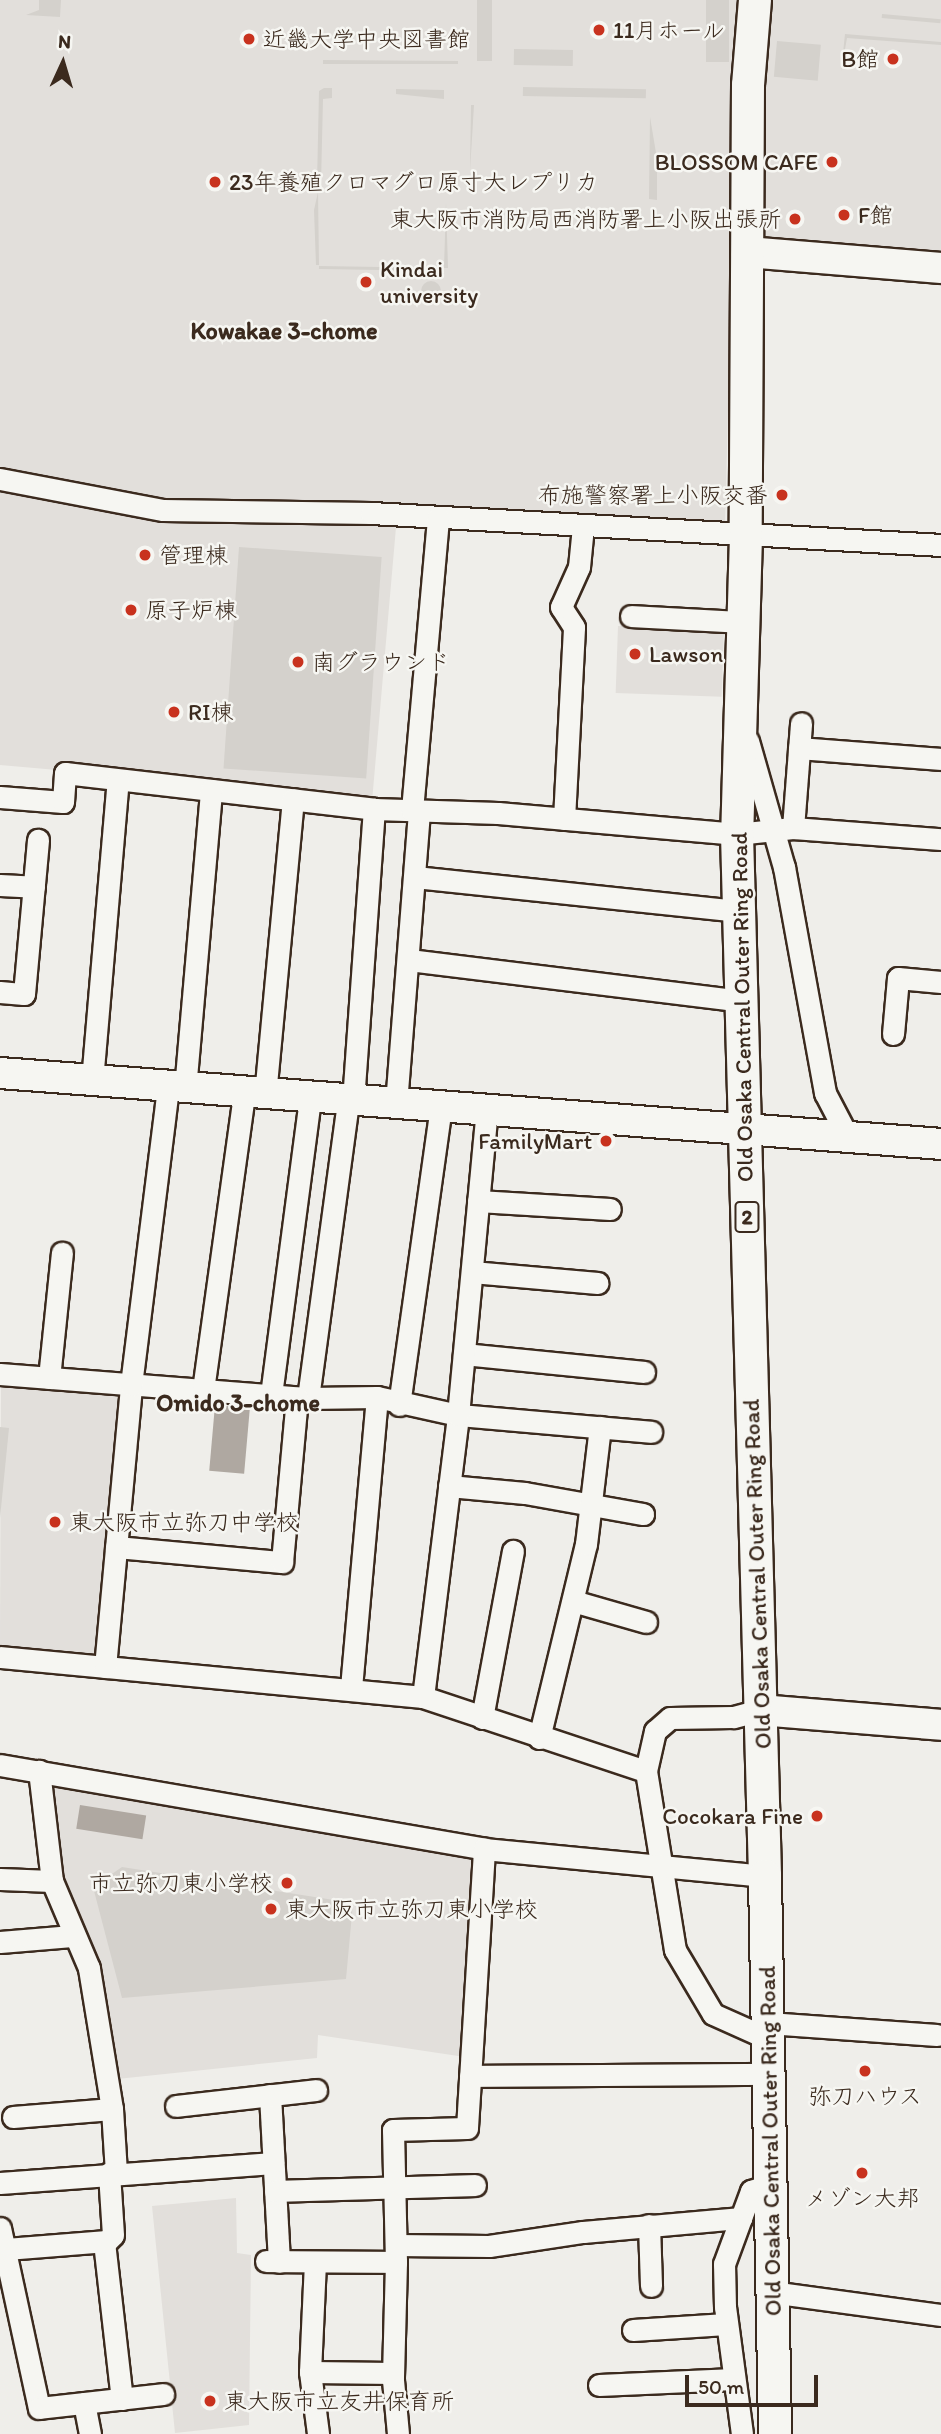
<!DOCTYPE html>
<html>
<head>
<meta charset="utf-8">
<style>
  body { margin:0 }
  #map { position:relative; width:941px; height:2434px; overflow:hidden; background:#efeeea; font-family:Itim,"Klee One",sans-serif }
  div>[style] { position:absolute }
  .built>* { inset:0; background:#e2dfdb; transform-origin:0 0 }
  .green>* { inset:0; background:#d4d1cc; transform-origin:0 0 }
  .round { border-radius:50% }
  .water>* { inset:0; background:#afa8a1; transform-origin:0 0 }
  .roads { filter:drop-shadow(2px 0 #3b2a1e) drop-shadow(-2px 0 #3b2a1e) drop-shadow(0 2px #3b2a1e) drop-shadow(0 -2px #3b2a1e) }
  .street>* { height:21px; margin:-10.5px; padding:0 10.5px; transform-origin:10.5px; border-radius:10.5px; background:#f6f6f2 }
  .secondary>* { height:30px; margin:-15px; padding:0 15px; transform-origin:15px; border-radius:15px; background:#f6f6f2 }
  .primary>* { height:32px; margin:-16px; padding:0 16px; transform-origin:16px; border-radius:16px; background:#f6f6f2 }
  .dots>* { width:19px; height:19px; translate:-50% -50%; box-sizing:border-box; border:4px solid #f6f6f2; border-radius:50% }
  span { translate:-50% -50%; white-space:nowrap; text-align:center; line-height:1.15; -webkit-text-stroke:5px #f6f6f2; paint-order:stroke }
  .shield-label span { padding:2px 5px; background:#f6f6f2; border:2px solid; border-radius:5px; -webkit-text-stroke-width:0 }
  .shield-label { font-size:21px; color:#3b2a1e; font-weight:700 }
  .poi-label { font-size:23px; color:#3b2a1e }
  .left { translate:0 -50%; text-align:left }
  .right { translate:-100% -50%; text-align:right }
  .street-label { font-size:23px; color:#3b2a1e }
  .neighbourhood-label { font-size:24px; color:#3b2a1e; font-weight:700 }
  .north { position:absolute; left:28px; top:28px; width:70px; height:70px; -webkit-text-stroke:5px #f6f6f2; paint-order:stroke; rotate:4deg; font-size:19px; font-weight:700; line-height:28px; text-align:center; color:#3b2a1e }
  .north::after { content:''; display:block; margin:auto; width:24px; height:32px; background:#3b2a1e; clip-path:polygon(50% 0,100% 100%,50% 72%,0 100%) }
  .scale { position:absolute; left:685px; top:2375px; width:133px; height:32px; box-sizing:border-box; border:4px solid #3b2a1e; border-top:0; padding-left:9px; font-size:21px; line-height:24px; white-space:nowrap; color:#3b2a1e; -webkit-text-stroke:5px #f6f6f2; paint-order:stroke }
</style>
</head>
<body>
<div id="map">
  <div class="built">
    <i style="clip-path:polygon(0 0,737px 0,731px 65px,736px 97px,725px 527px,176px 502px,0 468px)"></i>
    <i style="clip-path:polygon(768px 0,941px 0,941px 258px,759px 240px,760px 90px)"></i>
    <i style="left:0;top:487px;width:398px;height:277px;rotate:5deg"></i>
    <i style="left:618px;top:626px;width:106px;height:67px;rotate:2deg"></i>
    <i style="clip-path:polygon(1px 1379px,122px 1393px,95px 1656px,0 1647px)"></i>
    <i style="clip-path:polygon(46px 1785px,469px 1852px,477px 1863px,465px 2057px,318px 2035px,317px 2058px,117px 2079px,59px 1884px)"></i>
    <i style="clip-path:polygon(236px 2198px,237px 2253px,251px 2255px,249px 2425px,175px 2433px,152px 2206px)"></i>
  </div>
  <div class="green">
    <i style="clip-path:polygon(39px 0,61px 0,60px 17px,26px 15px,39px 10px)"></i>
    <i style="left:477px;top:0;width:15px;height:61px"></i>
    <i style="left:706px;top:0;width:23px;height:62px"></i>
    <i style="left:882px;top:14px;width:59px;height:4px;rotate:5deg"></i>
    <i style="clip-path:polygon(845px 34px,941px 42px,941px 45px,847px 38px,841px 72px)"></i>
    <i style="left:777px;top:41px;width:44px;height:36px;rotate:5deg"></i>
    <i style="left:514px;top:49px;width:59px;height:16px;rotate:1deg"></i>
    <i style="clip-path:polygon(323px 60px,458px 61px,458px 64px,323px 64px)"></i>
    <i style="left:523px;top:87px;width:123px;height:9px;rotate:1deg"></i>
    <i style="clip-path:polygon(324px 88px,332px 88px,332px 98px,323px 99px,321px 183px,317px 183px,319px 91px)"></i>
    <i style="clip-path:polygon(396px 89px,444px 90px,444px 99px,396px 94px)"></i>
    <i style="clip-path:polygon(471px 105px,474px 105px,470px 171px)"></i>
    <i style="clip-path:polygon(650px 117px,657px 159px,657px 200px,649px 199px)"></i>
    <i style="clip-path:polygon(318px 192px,319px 265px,316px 265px,314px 210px)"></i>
    <i style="clip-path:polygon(446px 202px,448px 268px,444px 268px)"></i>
    <i style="left:319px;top:266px;width:76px;height:3px;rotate:1deg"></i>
    <i class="round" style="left:421px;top:281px;width:20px;height:20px"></i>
    <i style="left:239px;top:547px;width:143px;height:222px;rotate:4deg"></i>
    <i style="clip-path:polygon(0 1427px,9px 1428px,0 1518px)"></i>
    <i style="clip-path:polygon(122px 1867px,353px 1903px,346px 1979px,122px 1998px,93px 1887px)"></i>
  </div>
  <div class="water">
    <i style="left:215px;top:1405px;width:35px;height:66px;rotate:5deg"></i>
    <i style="left:80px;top:1805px;width:67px;height:24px;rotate:9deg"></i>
  </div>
  <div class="roads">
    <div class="street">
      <i style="left:0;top:479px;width:166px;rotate:10.8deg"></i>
      <i style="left:163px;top:510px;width:208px;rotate:0.8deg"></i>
      <i style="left:371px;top:513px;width:571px;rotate:3.21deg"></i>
      <i style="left:631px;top:616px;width:112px;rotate:3.1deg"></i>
      <i style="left:748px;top:741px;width:131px;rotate:74.1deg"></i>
      <i style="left:784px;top:867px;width:230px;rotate:79.7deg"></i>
      <i style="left:825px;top:1093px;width:50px;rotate:62.4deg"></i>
      <i style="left:799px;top:748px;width:142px;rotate:4.4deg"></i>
      <i style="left:0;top:797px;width:63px;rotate:4.5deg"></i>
      <i style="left:63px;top:802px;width:29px;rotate:-86deg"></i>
      <i style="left:65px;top:773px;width:311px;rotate:6.6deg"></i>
      <i style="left:374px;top:809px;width:124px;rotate:1.8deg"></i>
      <i style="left:498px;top:813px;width:240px;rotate:5deg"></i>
      <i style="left:737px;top:834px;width:56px;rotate:-6.1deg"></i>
      <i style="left:793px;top:828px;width:148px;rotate:4.3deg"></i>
      <i style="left:412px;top:810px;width:294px;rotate:-84.9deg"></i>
      <i style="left:564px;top:819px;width:192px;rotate:-87deg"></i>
      <i style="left:574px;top:627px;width:24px;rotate:-123deg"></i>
      <i style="left:561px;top:607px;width:44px;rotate:-65.8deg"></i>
      <i style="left:579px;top:567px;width:41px;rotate:-84.4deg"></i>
      <i style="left:793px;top:828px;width:105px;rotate:-85.6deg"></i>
      <i style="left:415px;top:877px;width:326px;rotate:6deg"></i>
      <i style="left:0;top:885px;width:34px;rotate:3deg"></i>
      <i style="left:409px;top:960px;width:335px;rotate:7deg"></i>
      <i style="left:0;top:992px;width:24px;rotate:5deg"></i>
      <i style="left:24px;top:994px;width:155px;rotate:-84.8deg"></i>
      <i style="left:893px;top:1034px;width:56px;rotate:-84.9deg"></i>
      <i style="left:898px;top:978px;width:43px;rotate:5.3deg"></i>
      <i style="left:92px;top:1081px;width:302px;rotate:-85.1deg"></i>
      <i style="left:185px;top:1089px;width:300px;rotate:-85deg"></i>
      <i style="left:265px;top:1095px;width:297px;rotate:-84.6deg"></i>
      <i style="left:353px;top:1101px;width:293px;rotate:-85.9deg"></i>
      <i style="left:396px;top:1104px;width:293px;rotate:-85.5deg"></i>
      <i style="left:478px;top:1201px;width:132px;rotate:3.5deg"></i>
      <i style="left:472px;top:1272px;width:126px;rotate:5deg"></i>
      <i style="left:464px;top:1354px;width:181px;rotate:5.7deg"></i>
      <i style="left:0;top:1374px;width:309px;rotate:4.5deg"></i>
      <i style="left:308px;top:1398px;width:69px;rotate:-0.8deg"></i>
      <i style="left:377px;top:1397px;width:83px;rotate:12.5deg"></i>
      <i style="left:458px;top:1415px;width:194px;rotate:5deg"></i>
      <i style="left:49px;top:1378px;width:126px;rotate:-84.1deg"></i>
      <i style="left:203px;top:1390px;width:299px;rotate:-82.1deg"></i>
      <i style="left:271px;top:1395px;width:300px;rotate:-82.5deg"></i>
      <i style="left:308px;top:1398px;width:300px;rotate:-82.3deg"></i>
      <i style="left:399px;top:1405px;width:300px;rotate:-82deg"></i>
      <i style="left:449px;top:1486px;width:76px;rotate:5.3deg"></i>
      <i style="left:525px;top:1493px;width:120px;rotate:10.1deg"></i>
      <i style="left:116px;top:1547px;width:167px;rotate:5.2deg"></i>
      <i style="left:282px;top:1562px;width:165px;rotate:-84.8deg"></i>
      <i style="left:573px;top:1601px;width:76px;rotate:16deg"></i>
      <i style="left:0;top:1657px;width:425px;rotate:5.4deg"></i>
      <i style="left:423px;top:1697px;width:284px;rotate:-82.9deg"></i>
      <i style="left:458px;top:1415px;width:305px;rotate:-84.6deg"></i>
      <i style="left:105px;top:1667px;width:283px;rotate:-84.7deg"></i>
      <i style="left:131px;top:1385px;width:300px;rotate:-82.9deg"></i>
      <i style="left:351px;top:1688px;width:292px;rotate:-84.9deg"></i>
      <i style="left:423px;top:1697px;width:235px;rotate:18.4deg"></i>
      <i style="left:760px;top:1710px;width:28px;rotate:165deg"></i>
      <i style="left:733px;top:1717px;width:63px;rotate:179.1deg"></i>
      <i style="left:670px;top:1718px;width:20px;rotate:139deg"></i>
      <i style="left:655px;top:1731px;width:41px;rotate:102.7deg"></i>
      <i style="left:646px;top:1771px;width:181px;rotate:80.8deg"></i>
      <i style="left:675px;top:1950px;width:74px;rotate:59.3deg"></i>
      <i style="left:713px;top:2014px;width:61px;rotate:24.1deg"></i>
      <i style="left:482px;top:1718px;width:170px;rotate:-79.5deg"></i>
      <i style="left:539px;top:1738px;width:200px;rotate:-76.4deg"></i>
      <i style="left:586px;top:1544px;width:118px;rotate:-83.2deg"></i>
      <i style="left:0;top:1765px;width:491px;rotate:9.8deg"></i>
      <i style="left:484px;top:1849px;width:282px;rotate:5.5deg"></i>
      <i style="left:0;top:1879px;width:52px;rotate:2.2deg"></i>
      <i style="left:0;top:1942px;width:72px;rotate:-4.8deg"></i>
      <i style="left:768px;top:2023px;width:169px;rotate:4.1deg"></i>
      <i style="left:470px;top:2076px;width:299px;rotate:-0.4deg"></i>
      <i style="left:270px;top:2095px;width:167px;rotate:86.9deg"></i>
      <i style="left:176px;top:2106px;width:141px;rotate:-6.5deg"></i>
      <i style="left:112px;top:2109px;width:64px;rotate:86.4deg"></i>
      <i style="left:13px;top:2117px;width:99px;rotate:-4.6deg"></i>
      <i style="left:112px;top:2109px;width:143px;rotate:-99.3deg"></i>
      <i style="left:89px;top:1968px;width:95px;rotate:-113deg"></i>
      <i style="left:52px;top:1881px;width:111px;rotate:-96.7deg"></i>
      <i style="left:0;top:2183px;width:274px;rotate:-4.2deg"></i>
      <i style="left:275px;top:2191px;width:200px;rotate:-1.7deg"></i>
      <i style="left:649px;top:2225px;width:61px;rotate:88.1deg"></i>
      <i style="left:0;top:2228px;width:184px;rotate:77.8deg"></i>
      <i style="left:39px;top:2408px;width:125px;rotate:-6.4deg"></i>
      <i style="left:104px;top:2242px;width:158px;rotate:83.5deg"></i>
      <i style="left:396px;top:2245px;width:93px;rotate:0.6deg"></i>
      <i style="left:489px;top:2246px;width:95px;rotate:-8.5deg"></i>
      <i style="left:583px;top:2232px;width:159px;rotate:-5.1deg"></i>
      <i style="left:6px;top:2249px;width:101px;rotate:-4.5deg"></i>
      <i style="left:107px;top:2241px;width:8px;rotate:-45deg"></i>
      <i style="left:113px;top:2235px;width:62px;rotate:-93.7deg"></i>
      <i style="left:266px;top:2261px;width:130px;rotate:0.4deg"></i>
      <i style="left:396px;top:2262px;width:132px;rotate:-91.3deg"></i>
      <i style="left:393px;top:2130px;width:74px;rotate:-1.5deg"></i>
      <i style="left:467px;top:2128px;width:280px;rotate:-86.5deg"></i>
      <i style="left:315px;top:2262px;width:110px;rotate:92.6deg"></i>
      <i style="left:310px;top:2372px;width:63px;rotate:82.6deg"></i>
      <i style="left:396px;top:2262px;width:118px;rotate:91.5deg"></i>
      <i style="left:393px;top:2380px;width:54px;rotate:84.7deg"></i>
      <i style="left:771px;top:2292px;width:172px;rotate:7.7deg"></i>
      <i style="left:633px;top:2330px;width:93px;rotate:-3.7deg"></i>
      <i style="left:310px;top:2372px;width:83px;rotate:0.7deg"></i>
      <i style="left:599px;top:2385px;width:135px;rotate:-2.5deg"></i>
      <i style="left:84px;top:2403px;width:32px;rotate:79deg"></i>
      <i style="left:742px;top:2434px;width:128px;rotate:-97.6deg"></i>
      <i style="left:725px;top:2307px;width:43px;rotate:-91.3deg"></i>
      <i style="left:724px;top:2264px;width:78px;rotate:-69.7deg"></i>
      <i style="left:751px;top:2191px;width:20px;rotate:-18deg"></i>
    </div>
    <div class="secondary">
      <i style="left:747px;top:252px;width:195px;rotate:4.7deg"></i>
      <i style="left:0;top:1073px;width:944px;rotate:4.31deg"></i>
      <i style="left:760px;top:1710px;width:182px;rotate:4.7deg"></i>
    </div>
    <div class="primary">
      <i style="left:755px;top:0;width:85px;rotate:94.7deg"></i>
      <i style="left:748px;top:85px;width:451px;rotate:90.3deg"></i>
      <i style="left:746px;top:536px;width:298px;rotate:91.7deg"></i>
      <i style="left:737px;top:834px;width:1042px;rotate:88.46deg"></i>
      <i style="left:765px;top:1876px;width:558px;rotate:88.97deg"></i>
    </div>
  </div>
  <div class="dots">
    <i style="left:599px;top:30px;background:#c8321e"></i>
    <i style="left:249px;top:39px;background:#c8321e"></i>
    <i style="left:893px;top:59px;background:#c8321e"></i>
    <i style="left:832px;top:162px;background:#c8321e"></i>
    <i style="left:215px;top:182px;background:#c8321e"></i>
    <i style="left:844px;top:215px;background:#c8321e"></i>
    <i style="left:795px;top:219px;background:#c8321e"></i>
    <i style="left:366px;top:282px;background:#c8321e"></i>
    <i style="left:782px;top:495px;background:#c8321e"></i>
    <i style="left:145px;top:555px;background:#c8321e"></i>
    <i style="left:131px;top:610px;background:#c8321e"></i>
    <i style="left:635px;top:654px;background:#c8321e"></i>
    <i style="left:298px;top:662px;background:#c8321e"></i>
    <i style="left:174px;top:712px;background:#c8321e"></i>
    <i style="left:606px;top:1141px;background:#c8321e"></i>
    <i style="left:55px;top:1522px;background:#c8321e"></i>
    <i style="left:817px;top:1816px;background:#c8321e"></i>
    <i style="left:287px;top:1883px;background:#c8321e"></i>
    <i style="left:271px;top:1909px;background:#c8321e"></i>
    <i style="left:865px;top:2071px;background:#c8321e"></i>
    <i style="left:862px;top:2173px;background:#c8321e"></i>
    <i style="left:210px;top:2401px;background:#c8321e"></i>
  </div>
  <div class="shield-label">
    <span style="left:747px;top:1217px">2</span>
  </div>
  <div class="poi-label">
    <span class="left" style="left:613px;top:30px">11月ホール</span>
    <span class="left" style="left:263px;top:39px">近畿大学中央図書館</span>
    <span class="right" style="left:879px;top:59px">B館</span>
    <span class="right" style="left:818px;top:162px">BLOSSOM CAFE</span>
    <span class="left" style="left:229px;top:182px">23年養殖クロマグロ原寸大レプリカ</span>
    <span class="left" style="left:858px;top:215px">F館</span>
    <span class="right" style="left:781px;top:219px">東大阪市消防局西消防署上小阪出張所</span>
    <span class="left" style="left:380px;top:282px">Kindai<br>university</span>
    <span class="right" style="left:768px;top:495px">布施警察署上小阪交番</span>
    <span class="left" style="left:159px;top:555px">管理棟</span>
    <span class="left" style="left:145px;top:610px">原子炉棟</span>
    <span class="left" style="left:649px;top:654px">Lawson</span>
    <span class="left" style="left:312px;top:662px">南グラウンド</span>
    <span class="left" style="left:188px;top:712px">RI棟</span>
    <span class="right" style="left:592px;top:1141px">FamilyMart</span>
    <span class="left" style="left:69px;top:1522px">東大阪市立弥刀中学校</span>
    <span class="right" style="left:803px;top:1816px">Cocokara Fine</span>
    <span class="right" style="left:273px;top:1883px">市立弥刀東小学校</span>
    <span class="left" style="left:285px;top:1909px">東大阪市立弥刀東小学校</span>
    <span style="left:865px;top:2096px">弥刀ハウス</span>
    <span style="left:862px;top:2198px">メゾン大邦</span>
    <span class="left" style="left:224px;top:2401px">東大阪市立友井保育所</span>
  </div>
  <div class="street-label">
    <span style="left:742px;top:1007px;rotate:-91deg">Old Osaka Central Outer Ring Road</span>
    <span style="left:757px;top:1574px;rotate:-92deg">Old Osaka Central Outer Ring Road</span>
    <span style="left:770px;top:2141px;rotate:-91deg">Old Osaka Central Outer Ring Road</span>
  </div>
  <div class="neighbourhood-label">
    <span style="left:284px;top:331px">Kowakae 3-chome</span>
    <span style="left:238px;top:1403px">Omido 3-chome</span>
  </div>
  <div class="north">N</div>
  <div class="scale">50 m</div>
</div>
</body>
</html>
